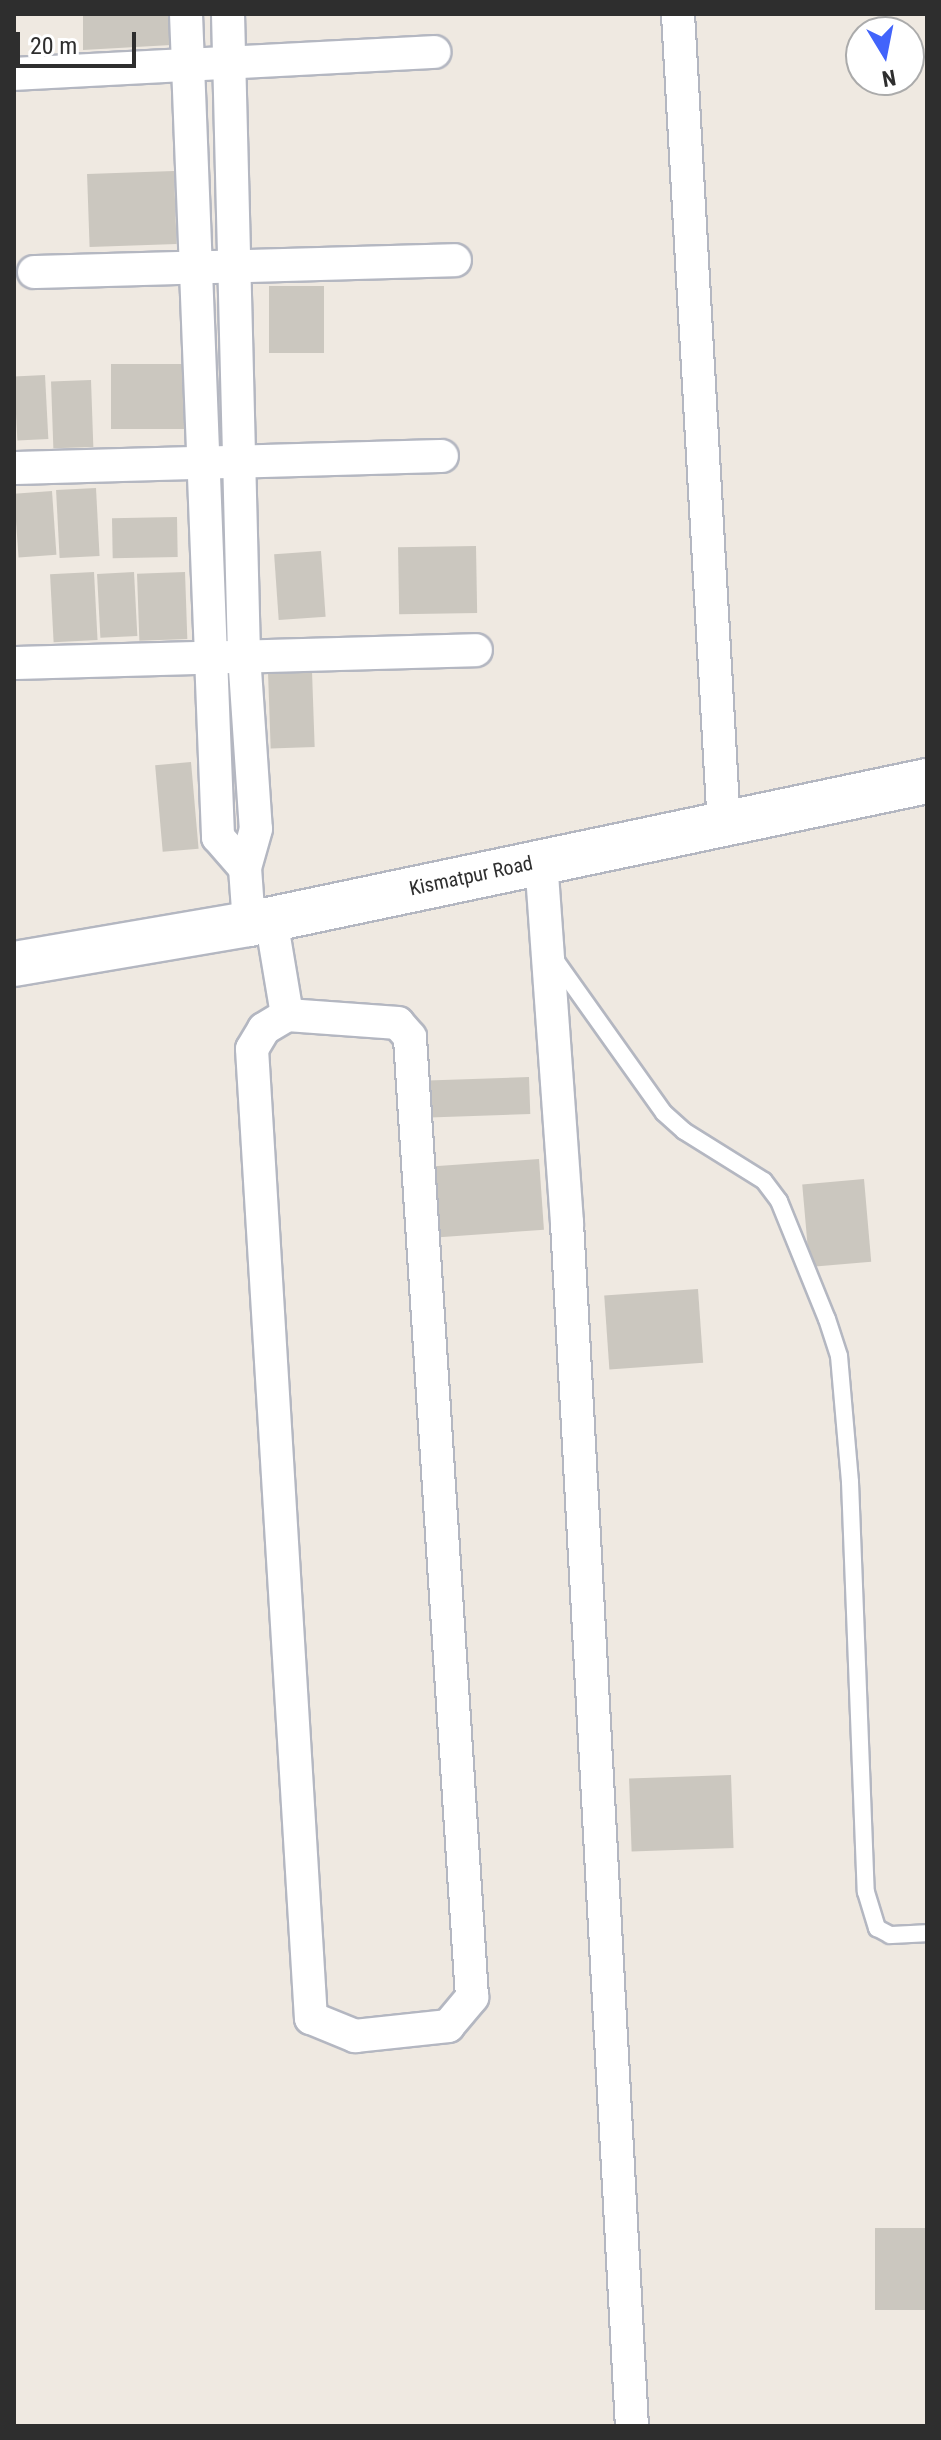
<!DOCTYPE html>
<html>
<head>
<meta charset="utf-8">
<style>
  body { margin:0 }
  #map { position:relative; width:941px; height:2440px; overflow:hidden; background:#efe9e1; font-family:"Roboto Condensed",sans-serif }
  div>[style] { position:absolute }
  .building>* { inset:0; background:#cbc7bf; transform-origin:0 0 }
  .roads { filter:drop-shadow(2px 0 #b4b7c1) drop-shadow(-2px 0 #b4b7c1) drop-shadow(0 2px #b4b7c1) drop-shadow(0 -2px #b4b7c1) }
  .lane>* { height:16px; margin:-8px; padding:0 8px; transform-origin:8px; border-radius:8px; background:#fff }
  .street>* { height:32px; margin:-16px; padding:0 16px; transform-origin:16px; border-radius:16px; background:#fff }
  .secondary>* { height:44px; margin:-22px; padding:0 22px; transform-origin:22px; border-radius:22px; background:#fff }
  span { translate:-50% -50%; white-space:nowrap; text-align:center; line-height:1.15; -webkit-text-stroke:7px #fff; paint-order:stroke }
  .street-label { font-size:20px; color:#2e2e2e }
  .frame { position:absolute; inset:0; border:16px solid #2e2e2e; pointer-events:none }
  .north { position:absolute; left:845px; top:16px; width:80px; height:80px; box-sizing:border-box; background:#fff; border:2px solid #ababab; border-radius:50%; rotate:170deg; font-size:22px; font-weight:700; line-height:32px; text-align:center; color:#2e2e2e }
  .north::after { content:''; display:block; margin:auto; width:28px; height:36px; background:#4264fb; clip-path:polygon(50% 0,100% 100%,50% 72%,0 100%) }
  .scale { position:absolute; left:16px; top:32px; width:120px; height:36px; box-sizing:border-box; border:4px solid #2e2e2e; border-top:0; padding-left:10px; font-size:24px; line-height:28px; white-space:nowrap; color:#2e2e2e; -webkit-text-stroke:6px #fff; paint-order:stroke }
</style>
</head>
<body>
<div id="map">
  <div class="building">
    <i style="clip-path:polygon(83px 14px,169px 14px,171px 45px,83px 50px)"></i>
    <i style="left:174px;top:171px;width:73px;height:87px;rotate:88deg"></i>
    <i style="left:269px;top:286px;width:55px;height:67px"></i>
    <i style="left:187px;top:364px;width:65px;height:76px;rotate:90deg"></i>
    <i style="left:45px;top:375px;width:64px;height:31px;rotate:87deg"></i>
    <i style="left:91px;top:380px;width:67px;height:40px;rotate:88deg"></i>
    <i style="left:96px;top:488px;width:68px;height:40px;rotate:87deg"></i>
    <i style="left:52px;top:491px;width:64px;height:38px;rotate:86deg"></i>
    <i style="left:177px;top:517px;width:40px;height:65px;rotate:89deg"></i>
    <i style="left:476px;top:546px;width:67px;height:78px;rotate:89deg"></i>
    <i style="left:321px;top:551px;width:66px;height:47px;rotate:86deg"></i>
    <i style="left:94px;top:572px;width:68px;height:44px;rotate:87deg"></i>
    <i style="left:134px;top:572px;width:64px;height:37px;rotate:87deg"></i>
    <i style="left:185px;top:572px;width:67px;height:48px;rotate:88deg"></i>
    <i style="left:312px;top:671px;width:76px;height:44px;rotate:88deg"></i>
    <i style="left:191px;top:762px;width:87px;height:36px;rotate:85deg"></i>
    <i style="left:529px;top:1077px;width:37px;height:101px;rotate:88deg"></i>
    <i style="left:539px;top:1159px;width:71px;height:105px;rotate:86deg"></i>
    <i style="left:864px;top:1179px;width:83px;height:62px;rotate:85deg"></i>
    <i style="left:698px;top:1289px;width:74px;height:94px;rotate:86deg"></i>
    <i style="left:731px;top:1775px;width:73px;height:102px;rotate:88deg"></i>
    <i style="left:927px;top:2228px;width:82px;height:52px;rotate:90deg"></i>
  </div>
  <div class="roads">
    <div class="lane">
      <i style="left:553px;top:957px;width:191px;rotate:54.6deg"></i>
      <i style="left:664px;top:1113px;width:27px;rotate:42deg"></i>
      <i style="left:684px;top:1131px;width:94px;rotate:32deg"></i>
      <i style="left:764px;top:1181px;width:25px;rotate:53deg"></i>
      <i style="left:779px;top:1201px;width:127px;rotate:67.9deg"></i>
      <i style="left:827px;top:1319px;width:39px;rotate:72deg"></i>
      <i style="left:839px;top:1356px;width:126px;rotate:85deg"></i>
      <i style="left:850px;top:1482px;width:410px;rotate:87.8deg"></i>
      <i style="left:866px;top:1892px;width:38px;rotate:73deg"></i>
      <i style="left:877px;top:1928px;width:15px;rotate:28deg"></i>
      <i style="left:890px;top:1935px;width:37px;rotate:-3deg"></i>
    </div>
    <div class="street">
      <i style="left:186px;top:14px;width:824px;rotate:87.77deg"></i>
      <i style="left:218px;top:837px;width:41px;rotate:48.9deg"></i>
      <i style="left:228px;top:14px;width:641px;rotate:88.57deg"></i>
      <i style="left:244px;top:655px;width:174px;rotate:86.1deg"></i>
      <i style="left:256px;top:829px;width:41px;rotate:105.8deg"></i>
      <i style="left:245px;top:868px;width:56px;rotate:85.9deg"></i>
      <i style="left:678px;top:14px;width:814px;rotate:86.76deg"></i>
      <i style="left:14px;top:74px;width:421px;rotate:-3deg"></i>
      <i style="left:34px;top:272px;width:421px;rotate:-1.6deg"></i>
      <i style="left:14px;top:468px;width:428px;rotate:-1.6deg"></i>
      <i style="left:14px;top:663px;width:462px;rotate:-1.6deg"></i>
      <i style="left:541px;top:860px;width:364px;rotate:85.9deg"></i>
      <i style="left:567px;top:1223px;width:1205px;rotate:86.91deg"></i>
      <i style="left:271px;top:919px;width:97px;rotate:80.5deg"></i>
      <i style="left:287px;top:1015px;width:27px;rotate:149deg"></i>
      <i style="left:264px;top:1029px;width:23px;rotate:121deg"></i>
      <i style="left:252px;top:1049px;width:971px;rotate:86.52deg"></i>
      <i style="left:311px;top:2018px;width:48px;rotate:22.2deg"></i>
      <i style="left:355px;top:2036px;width:94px;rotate:-6.1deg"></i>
      <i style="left:448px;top:2026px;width:38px;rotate:-50deg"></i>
      <i style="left:472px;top:1997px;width:962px;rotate:-93.7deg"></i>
      <i style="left:410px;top:1037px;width:18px;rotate:-131deg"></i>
      <i style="left:398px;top:1023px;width:111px;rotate:-175.9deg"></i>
    </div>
    <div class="secondary">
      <i style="left:14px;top:964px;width:238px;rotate:-9.7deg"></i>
      <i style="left:249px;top:924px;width:693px;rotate:-11.91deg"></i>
    </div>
  </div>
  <div class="street-label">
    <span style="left:471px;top:876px;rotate:-12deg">Kismatpur Road</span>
  </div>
  <div class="frame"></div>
  <div class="north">N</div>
  <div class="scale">20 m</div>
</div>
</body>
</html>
